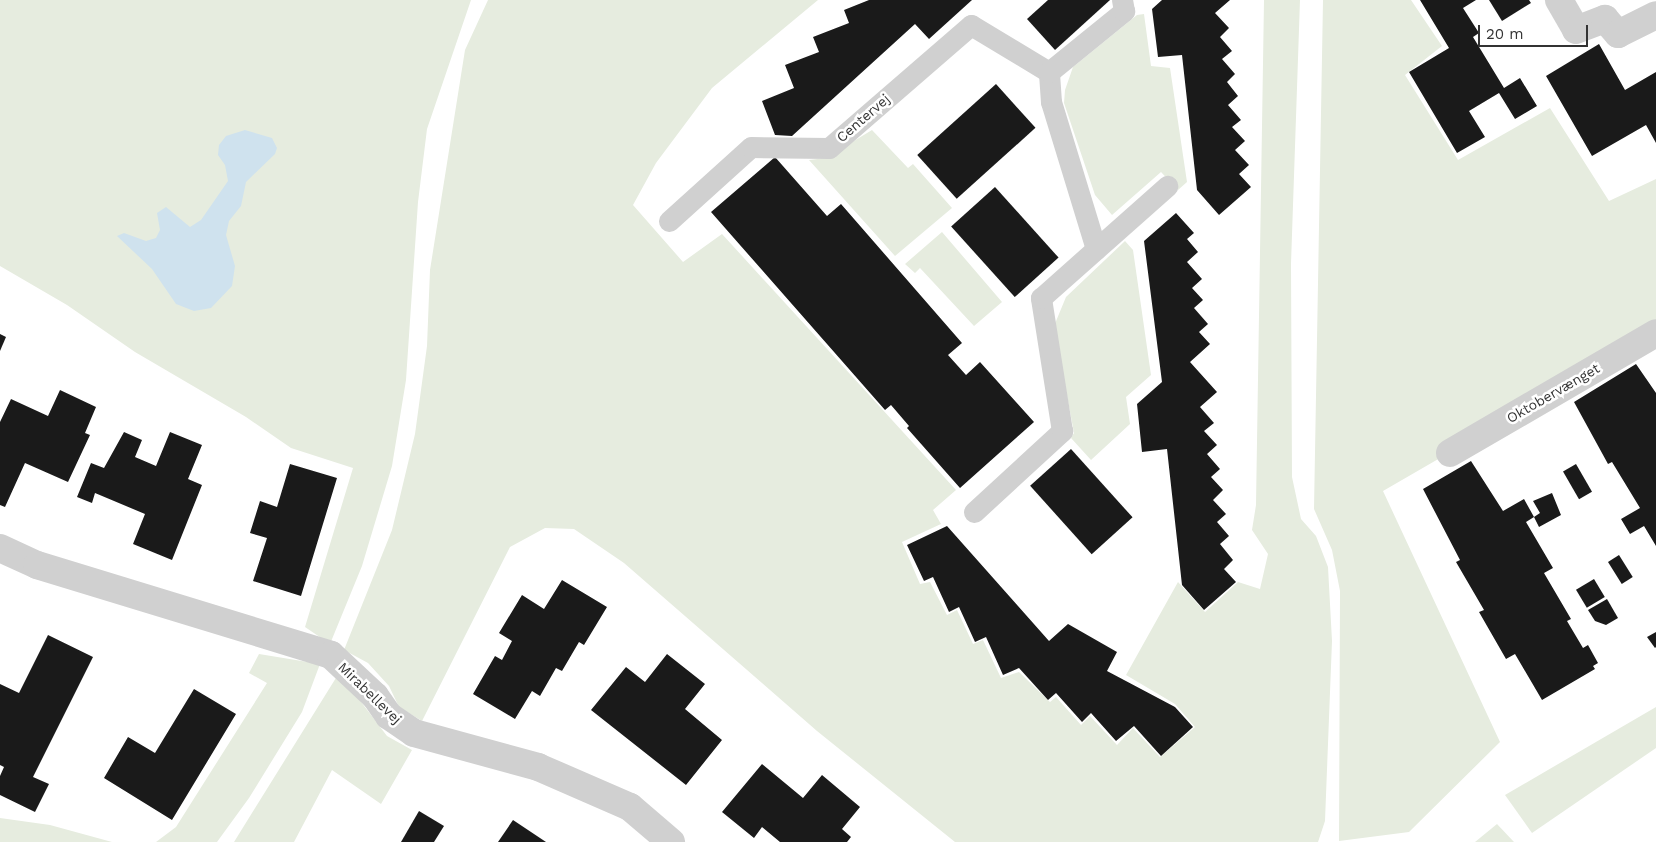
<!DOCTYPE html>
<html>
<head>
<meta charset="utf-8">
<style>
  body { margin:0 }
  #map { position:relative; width:1656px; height:842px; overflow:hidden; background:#fff; font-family:"Work Sans",sans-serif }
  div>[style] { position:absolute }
  .green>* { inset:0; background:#e6ecdf }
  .water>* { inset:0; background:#cfe2ee }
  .building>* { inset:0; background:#1a1a1a; transform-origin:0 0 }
  .lane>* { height:21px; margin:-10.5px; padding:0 10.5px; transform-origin:10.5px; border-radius:10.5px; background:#d0d0d0 }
  .street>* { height:28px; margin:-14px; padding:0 14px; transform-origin:14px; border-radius:14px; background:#d0d0d0 }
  span { translate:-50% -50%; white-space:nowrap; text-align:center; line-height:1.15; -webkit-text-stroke:5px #fff; paint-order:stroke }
  .street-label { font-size:14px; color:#333 }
  .scale { position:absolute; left:1478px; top:25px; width:110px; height:22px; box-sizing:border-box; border:2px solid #333; border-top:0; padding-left:6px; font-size:15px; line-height:18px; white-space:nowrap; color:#333; -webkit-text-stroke:4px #fff; paint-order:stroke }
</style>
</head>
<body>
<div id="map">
  <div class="green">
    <i style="clip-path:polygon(0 0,471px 0,427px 129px,418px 202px,406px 380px,392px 466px,362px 566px,330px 644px,305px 627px,353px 468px,291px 448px,246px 417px,135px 352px,67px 305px,0 266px)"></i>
    <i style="clip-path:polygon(488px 0,818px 0,712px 88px,656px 163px,633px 205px,683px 262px,722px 234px,956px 490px,933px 510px,941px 524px,902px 542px,920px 584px,930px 582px,947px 615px,957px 610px,973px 644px,983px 640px,1001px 678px,1019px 672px,1050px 702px,1056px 697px,1081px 725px,1090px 716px,1117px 745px,1133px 728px,1160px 757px,1195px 727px,1175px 704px,1126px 675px,1178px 582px,1205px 612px,1238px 582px,1260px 589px,1268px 554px,1252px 530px,1256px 505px,1264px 0,1300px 0,1291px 264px,1292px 477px,1301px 519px,1316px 536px,1328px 567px,1332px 641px,1325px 821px,1318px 842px,955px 842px,817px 731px,624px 563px,574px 529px,545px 528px,510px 547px,422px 721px,399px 707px,389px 686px,368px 663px,344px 650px,392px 530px,415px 434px,427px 346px,430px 270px,465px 50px)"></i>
    <i style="clip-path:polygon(1323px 0,1411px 0,1442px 46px,1405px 75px,1458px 160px,1550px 108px,1609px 201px,1656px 179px,1656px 333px,1383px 491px,1500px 742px,1409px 832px,1339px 841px,1340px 591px,1332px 550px,1314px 509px)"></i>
    <i style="clip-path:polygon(1144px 14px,1151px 66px,1170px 68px,1187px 182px,1178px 190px,1161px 172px,1112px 215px,1095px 195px,1064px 103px,1065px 90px,1073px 67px,1137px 15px)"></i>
    <i style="clip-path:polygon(872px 130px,908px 168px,913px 164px,952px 208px,895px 256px,809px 160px,826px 158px)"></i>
    <i style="clip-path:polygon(942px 232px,1002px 302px,974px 326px,920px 268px,915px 273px,905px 264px)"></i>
    <i style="clip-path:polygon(1125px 241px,1133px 250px,1151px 375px,1126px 397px,1130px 424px,1091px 460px,1071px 438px,1074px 433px,1054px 326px,1066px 297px)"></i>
    <i style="clip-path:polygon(259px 654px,320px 664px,302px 712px,249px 798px,217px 842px,156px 842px,176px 827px,267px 683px,249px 673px)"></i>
    <i style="clip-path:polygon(339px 673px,387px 736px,412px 750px,381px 804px,332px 770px,294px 842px,234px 842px)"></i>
    <i style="clip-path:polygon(1656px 707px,1656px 748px,1532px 833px,1505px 795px)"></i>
    <i style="clip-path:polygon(0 818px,50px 825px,112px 842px,0 842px)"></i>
    <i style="clip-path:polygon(1497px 824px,1514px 842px,1475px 842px)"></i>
  </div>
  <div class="water">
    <i style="clip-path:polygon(245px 130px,272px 138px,277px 148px,275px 154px,246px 182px,241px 206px,229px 221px,226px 235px,235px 266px,232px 286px,211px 308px,194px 311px,176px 304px,152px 269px,117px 236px,124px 233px,146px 241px,156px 238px,160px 230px,157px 213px,166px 207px,190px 227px,201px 220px,228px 181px,225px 165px,218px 155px,219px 145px,226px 136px)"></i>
  </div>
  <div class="building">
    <i style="clip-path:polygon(869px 0,972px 0,929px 39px,915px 24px,792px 136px,775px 135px,762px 101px,794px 88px,785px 65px,819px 52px,813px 37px,849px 23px,844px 10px)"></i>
    <i style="clip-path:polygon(1048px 0,1110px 0,1055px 50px,1027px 19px)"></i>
    <i style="clip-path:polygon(1162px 0,1230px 0,1215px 13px,1229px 28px,1220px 37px,1232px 51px,1222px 59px,1235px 74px,1227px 82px,1238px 96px,1228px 105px,1241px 120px,1232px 127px,1245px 141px,1235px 150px,1249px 165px,1239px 174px,1251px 187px,1219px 215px,1197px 190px,1182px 55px,1158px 57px,1152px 9px)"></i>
    <i style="clip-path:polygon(1420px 0,1476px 0,1463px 8px,1479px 33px,1473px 37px,1504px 88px,1520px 78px,1537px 106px,1515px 119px,1499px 93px,1469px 111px,1485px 137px,1457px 153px,1409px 72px,1449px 48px)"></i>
    <i style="clip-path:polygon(1489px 0,1529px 0,1531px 3px,1502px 21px)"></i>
    <i style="clip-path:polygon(1599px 44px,1625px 90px,1656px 72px,1656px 143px,1646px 125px,1592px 156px,1546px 76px)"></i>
    <i style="left:996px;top:84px;width:59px;height:106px;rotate:48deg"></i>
    <i style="clip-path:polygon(775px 157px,827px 216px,841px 204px,962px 343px,948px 355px,966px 375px,980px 362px,1034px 422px,960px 488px,907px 428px,909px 426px,891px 405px,885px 410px,711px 212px)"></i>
    <i style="left:995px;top:187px;width:95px;height:59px;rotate:48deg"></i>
    <i style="clip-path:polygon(1176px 213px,1194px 233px,1187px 239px,1198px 252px,1187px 262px,1202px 279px,1192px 288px,1203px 300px,1194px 308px,1208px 324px,1199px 332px,1210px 344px,1190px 362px,1217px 392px,1200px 407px,1214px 423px,1204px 431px,1217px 445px,1207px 454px,1220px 469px,1211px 477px,1223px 490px,1213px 500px,1226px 514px,1217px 522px,1229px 536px,1220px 544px,1233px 560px,1224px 569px,1236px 582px,1204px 610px,1182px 585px,1167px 449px,1142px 452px,1137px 404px,1162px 382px,1144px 241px)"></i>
    <i style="clip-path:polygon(0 334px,6px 337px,0 351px)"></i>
    <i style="clip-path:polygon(1636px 364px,1656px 393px,1656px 546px,1644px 526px,1630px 534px,1621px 519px,1640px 508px,1612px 462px,1608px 464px,1574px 402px)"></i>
    <i style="clip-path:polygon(60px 390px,96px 407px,85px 433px,90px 435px,68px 482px,25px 463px,5px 507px,0 505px,0 422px,11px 399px,48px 416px)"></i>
    <i style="clip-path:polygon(124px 432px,142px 440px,135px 457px,156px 466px,170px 432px,202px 445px,188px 479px,202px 485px,172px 560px,133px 544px,145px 514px,95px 493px,92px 503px,77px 497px,91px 463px,104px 468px)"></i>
    <i style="left:1071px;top:449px;width:92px;height:55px;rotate:48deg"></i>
    <i style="clip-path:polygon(1471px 461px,1503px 511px,1524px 499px,1534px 517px,1526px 522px,1553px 568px,1544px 573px,1571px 619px,1567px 621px,1583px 648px,1588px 645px,1598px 663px,1593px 666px,1595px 669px,1542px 700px,1515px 654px,1506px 659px,1479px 612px,1484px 610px,1456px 562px,1460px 560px,1423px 489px)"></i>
    <i style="clip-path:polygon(290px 464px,337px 478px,301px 596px,253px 581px,267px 538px,250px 533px,260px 501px,277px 507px)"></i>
    <i style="left:1576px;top:464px;width:32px;height:15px;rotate:60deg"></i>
    <i style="clip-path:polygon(1552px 493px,1561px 515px,1539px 527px,1534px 517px,1540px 513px,1533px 501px)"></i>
    <i style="clip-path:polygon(947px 526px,1049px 641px,1068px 624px,1117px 652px,1107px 671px,1175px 707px,1193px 727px,1161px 756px,1134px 726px,1116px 741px,1091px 713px,1082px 722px,1056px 693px,1048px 700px,1019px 668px,1003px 675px,986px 637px,975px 642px,959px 607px,949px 612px,933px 577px,924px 581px,907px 545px)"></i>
    <i style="left:1619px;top:555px;width:26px;height:13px;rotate:58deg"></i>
    <i style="left:1594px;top:579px;width:21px;height:21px;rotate:59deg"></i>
    <i style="clip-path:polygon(562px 580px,607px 607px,584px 645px,579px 642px,562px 671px,556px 668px,540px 696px,532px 691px,515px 719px,473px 694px,495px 656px,502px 660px,512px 641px,499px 633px,522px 595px,544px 609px)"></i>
    <i style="clip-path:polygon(1607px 599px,1618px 618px,1606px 625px,1595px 621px,1588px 610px)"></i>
    <i style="clip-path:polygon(1656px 632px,1656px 647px,1655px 648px,1647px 637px)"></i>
    <i style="clip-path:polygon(48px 635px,93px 657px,33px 777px,49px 784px,35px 812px,0 795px,0 776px,4px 767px,0 765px,0 684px,19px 693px)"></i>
    <i style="clip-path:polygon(667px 654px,705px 684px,685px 709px,722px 740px,686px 785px,591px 710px,626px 667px,645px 682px)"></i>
    <i style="clip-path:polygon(194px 689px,236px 714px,172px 820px,104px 778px,128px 737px,155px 753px)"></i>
    <i style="clip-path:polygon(762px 764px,803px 798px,822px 775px,860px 807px,842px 829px,851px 837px,847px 842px,780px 842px,762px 827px,754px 838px,722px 812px)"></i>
    <i style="clip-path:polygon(419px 811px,444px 826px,434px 842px,401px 842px)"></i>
    <i style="clip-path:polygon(513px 820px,546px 842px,498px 842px)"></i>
  </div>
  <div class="lane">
    <i style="left:669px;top:221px;width:110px;rotate:-42.1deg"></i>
    <i style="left:751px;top:147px;width:78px;rotate:0.7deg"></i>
    <i style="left:829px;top:148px;width:188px;rotate:-40.9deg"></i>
    <i style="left:971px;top:25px;width:91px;rotate:31.1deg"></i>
    <i style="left:1096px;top:249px;width:154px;rotate:-107deg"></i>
    <i style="left:1051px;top:102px;width:30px;rotate:-94deg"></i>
    <i style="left:1049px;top:72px;width:97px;rotate:-39.1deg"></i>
    <i style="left:1124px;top:11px;width:11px;rotate:-100deg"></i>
    <i style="left:974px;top:512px;width:120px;rotate:-42.6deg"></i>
    <i style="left:1062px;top:431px;width:135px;rotate:-99deg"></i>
    <i style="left:1041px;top:298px;width:169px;rotate:-41.6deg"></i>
  </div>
  <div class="street">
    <i style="left:1559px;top:0;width:34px;rotate:60deg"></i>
    <i style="left:1576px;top:30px;width:31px;rotate:-21deg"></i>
    <i style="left:1605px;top:19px;width:20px;rotate:49deg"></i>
    <i style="left:1618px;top:34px;width:42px;rotate:-26.6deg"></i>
    <i style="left:1450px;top:453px;width:238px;rotate:-30.2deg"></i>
    <i style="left:0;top:548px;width:41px;rotate:24.7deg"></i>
    <i style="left:37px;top:565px;width:307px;rotate:17deg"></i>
    <i style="left:331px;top:655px;width:60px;rotate:43deg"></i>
    <i style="left:375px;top:696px;width:24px;rotate:55deg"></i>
    <i style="left:389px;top:716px;width:30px;rotate:34deg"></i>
    <i style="left:414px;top:733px;width:129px;rotate:15.3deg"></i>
    <i style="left:538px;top:767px;width:100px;rotate:23.5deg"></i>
    <i style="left:630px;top:807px;width:54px;rotate:40.5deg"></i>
  </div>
  <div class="street-label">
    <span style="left:863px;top:118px;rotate:-41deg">Centervej</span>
    <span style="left:1553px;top:393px;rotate:-30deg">Oktobervænget</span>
    <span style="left:370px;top:693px;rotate:44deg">Mirabellevej</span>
  </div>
  <div class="scale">20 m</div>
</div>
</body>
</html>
